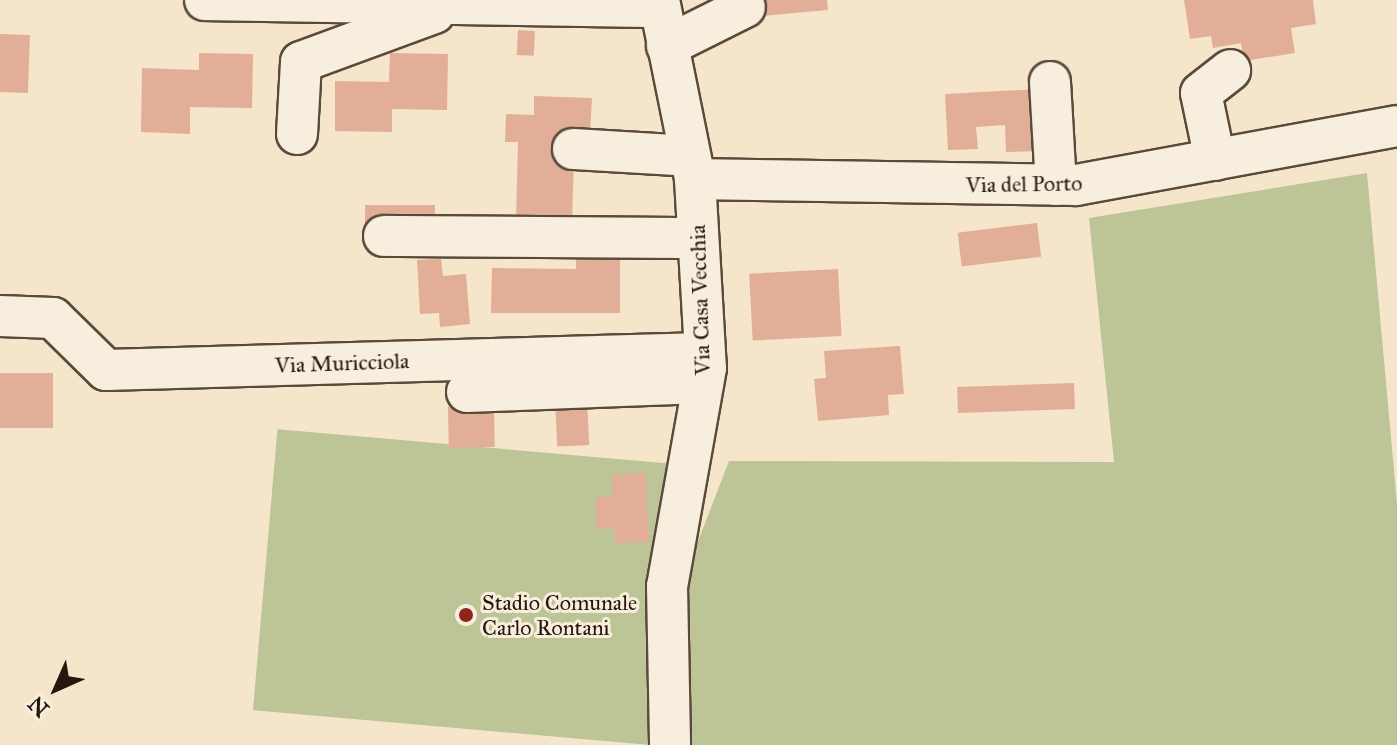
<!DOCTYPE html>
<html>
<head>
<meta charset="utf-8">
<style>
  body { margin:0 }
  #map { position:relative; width:1397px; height:745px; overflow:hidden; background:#f5e5ca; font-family:"IM FELL Great Primer",serif }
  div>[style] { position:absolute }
  .green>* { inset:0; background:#bdc496; transform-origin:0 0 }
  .building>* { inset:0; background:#e2ae98; transform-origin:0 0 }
  .roads { filter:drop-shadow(2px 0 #594a3c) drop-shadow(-2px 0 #594a3c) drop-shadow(0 2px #594a3c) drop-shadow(0 -2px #594a3c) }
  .minor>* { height:40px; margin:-20px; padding:0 20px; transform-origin:20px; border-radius:20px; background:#f8eedd }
  .dots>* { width:22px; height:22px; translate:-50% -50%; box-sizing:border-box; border:4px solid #f8eedd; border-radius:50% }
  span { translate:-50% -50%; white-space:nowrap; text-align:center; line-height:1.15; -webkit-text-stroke:6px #f8eedd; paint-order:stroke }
  .street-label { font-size:22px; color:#25170d }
  .poi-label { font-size:22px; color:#25170d }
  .left { translate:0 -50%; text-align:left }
  .north { position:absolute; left:16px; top:649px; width:80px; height:80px; -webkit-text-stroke:6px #f8eedd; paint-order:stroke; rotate:225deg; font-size:22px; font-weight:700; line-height:32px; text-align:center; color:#25170d }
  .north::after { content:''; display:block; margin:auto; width:28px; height:36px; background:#25170d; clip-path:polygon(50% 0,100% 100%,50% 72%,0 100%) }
</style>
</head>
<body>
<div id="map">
  <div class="green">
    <i style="clip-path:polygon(1367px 173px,1397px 504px,1397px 745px,684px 745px,680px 588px,729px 461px,1114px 462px,1089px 218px)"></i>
    <i style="left:675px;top:464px;width:282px;height:399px;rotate:95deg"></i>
  </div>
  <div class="building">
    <i style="clip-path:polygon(748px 0,827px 0,828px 10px,750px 17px)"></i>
    <i style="clip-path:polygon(1184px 0,1313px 0,1316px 24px,1291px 28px,1295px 53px,1244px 61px,1241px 43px,1213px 48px,1211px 36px,1190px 39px)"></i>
    <i style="left:518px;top:30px;width:17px;height:25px;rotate:3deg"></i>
    <i style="left:0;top:34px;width:30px;height:58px;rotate:2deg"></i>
    <i style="clip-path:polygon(199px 53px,253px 54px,252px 108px,190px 107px,190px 134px,141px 132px,142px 68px,199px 70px)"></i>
    <i style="clip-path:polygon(390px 53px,448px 54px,447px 110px,392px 109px,392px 132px,335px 131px,335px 81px,389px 82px)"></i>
    <i style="clip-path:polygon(1038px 89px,1041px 151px,1006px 152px,1005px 125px,976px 127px,978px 149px,948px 150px,945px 94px)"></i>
    <i style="clip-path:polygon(534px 96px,592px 98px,590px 136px,557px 135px,557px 158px,574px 159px,572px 222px,516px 221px,518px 142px,505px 142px,506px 114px,534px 115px)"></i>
    <i style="left:435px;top:205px;width:20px;height:70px;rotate:90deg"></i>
    <i style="left:1037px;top:223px;width:34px;height:80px;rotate:83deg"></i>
    <i style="clip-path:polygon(576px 251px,620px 251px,620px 313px,491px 313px,492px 268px,576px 269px)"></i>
    <i style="clip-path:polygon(441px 259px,443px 276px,466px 274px,470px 324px,440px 327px,439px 313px,420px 314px,417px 260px)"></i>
    <i style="left:838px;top:269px;width:67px;height:89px;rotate:87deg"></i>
    <i style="clip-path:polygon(900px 346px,904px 394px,888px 395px,889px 415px,818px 421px,814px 379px,826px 378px,824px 351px)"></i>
    <i style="left:0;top:373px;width:53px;height:55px"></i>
    <i style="left:1074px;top:383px;width:26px;height:117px;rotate:88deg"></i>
    <i style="left:587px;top:401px;width:44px;height:32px;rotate:87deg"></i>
    <i style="left:494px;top:406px;width:41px;height:46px;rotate:89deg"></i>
    <i style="clip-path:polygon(645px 473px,649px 542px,615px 543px,615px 528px,597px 529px,596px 497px,613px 497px,612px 475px)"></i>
  </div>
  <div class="roads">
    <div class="minor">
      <i style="left:205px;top:0;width:454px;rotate:0.9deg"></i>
      <i style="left:659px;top:0;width:183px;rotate:78.6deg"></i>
      <i style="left:695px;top:179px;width:189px;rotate:86.7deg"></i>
      <i style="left:706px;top:368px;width:221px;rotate:100.1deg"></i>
      <i style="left:667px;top:586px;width:159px;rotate:88.9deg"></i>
      <i style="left:667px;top:46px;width:87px;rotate:-26.6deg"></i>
      <i style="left:1050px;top:82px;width:103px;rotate:86.7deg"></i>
      <i style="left:297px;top:134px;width:72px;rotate:-86.8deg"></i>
      <i style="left:301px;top:62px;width:142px;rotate:-20.2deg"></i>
      <i style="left:573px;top:149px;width:117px;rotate:3.4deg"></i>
      <i style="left:1215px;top:160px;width:68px;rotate:-101.8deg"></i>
      <i style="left:1201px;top:93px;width:37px;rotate:-38deg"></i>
      <i style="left:695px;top:179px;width:381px;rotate:0.9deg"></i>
      <i style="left:1076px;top:185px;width:326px;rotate:-10.4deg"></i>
      <i style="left:384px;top:236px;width:314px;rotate:0.4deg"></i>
      <i style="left:0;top:316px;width:53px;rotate:2.2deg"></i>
      <i style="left:53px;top:318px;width:74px;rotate:44.5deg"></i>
      <i style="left:106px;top:370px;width:599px;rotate:-1.63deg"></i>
      <i style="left:467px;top:392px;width:236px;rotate:-2.2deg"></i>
    </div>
  </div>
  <div class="dots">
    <i style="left:466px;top:615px;background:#8f2418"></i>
  </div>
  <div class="street-label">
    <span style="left:1024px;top:184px;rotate:-1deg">Via del Porto</span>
    <span style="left:700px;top:300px;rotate:-92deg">Via Casa Vecchia</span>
    <span style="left:342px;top:363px;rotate:-2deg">Via Muricciola</span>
  </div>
  <div class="poi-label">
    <span class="left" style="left:482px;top:615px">Stadio Comunale<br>Carlo Rontani</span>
  </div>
  <div class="north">N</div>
</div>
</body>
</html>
